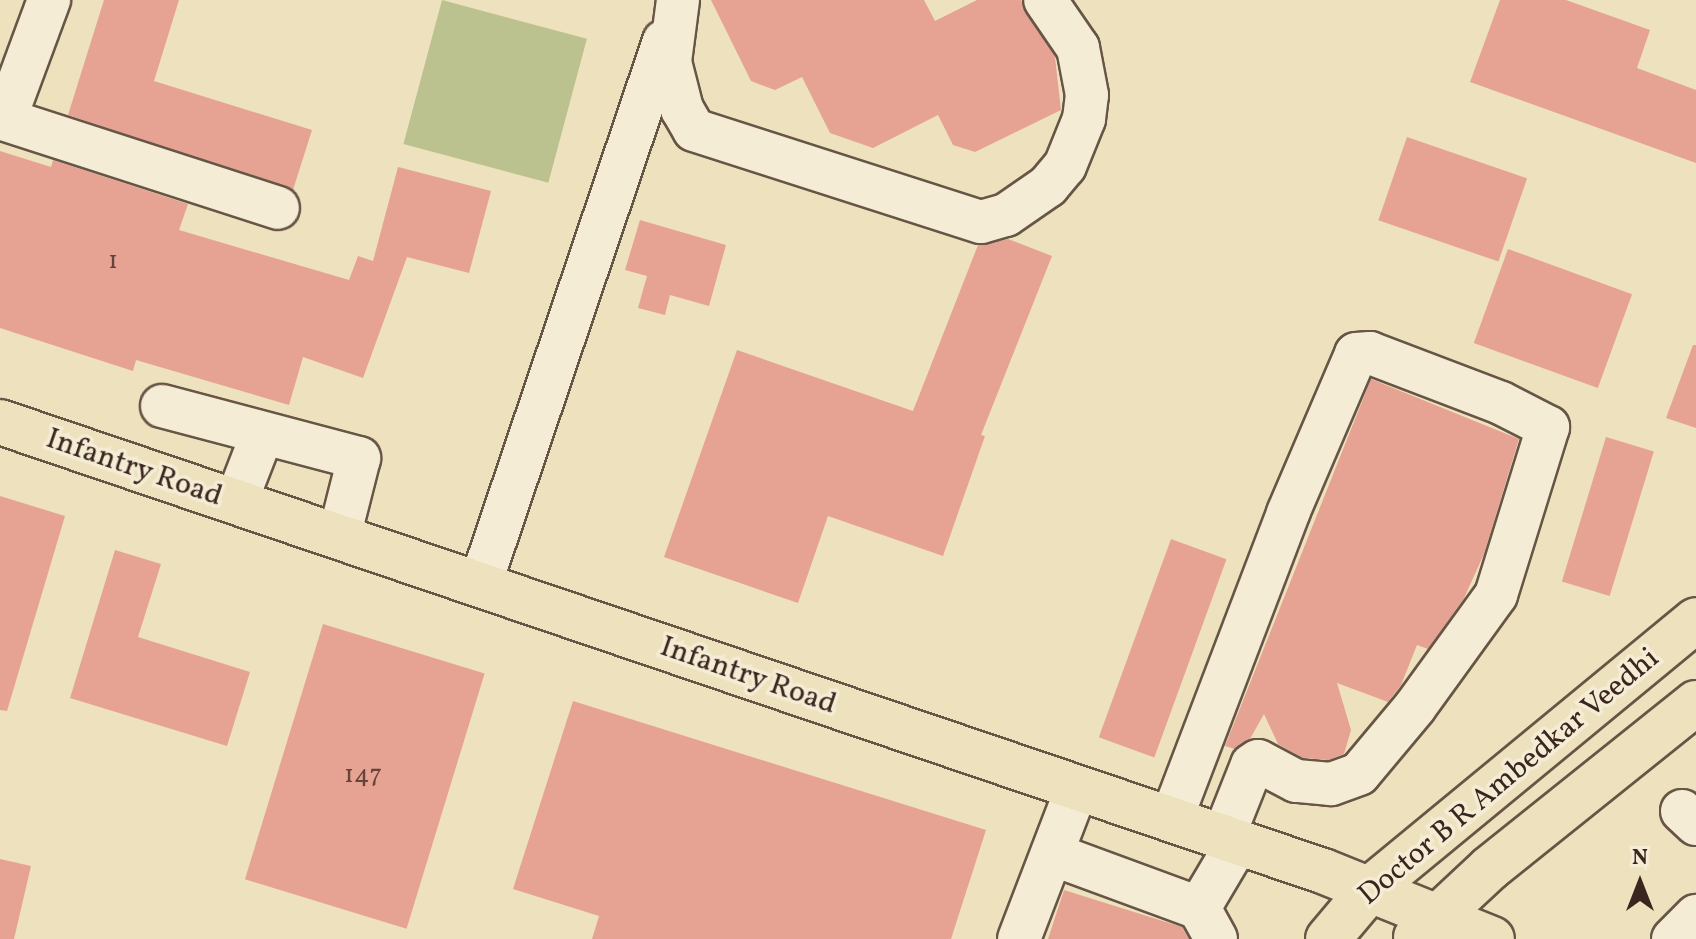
<!DOCTYPE html>
<html>
<head>
<meta charset="utf-8">
<style>
  body { margin:0 }
  #map { position:relative; width:1696px; height:939px; overflow:hidden; background:#eee1bd; font-family:Vollkorn,serif }
  div>[style] { position:absolute }
  .green>* { inset:0; background:#bcc28f; transform-origin:0 0 }
  .building>* { inset:0; background:#e6a393; transform-origin:0 0 }
  .roads { filter:drop-shadow(2px 0 #675546) drop-shadow(-2px 0 #675546) drop-shadow(0 2px #675546) drop-shadow(0 -2px #675546) }
  .minor>* { height:42px; margin:-21px; padding:0 21px; transform-origin:21px; border-radius:21px; background:#f4ecd4 }
  .major>* { height:44px; margin:-22px; padding:0 22px; transform-origin:22px; border-radius:22px; background:#eee1bd }
  span { translate:-50% -50%; white-space:nowrap; text-align:center; line-height:1.15; -webkit-text-stroke:7px #f4ecd4; paint-order:stroke }
  .number-label { font-size:26px; color:#65453b }
  .number-label span { -webkit-text-stroke-width:0 }
  .street-label { font-size:30px; color:#3a261e }
  .north { position:absolute; left:1600px; top:843px; width:80px; height:80px; -webkit-text-stroke:6px #f4ecd4; paint-order:stroke; rotate:0deg; font-size:22px; font-weight:700; line-height:32px; text-align:center; color:#3a261e }
  .north::after { content:''; display:block; margin:auto; width:28px; height:36px; background:#3a261e; clip-path:polygon(50% 0,100% 100%,50% 72%,0 100%) }
</style>
</head>
<body>
<div id="map">
  <div class="green">
    <i style="left:442px;top:0;width:150px;height:149px;rotate:15deg"></i>
  </div>
  <div class="building">
    <i style="clip-path:polygon(104px 0,179px 0,154px 81px,312px 130px,293px 190px,68px 115px)"></i>
    <i style="clip-path:polygon(711px 0,924px 0,935px 21px,977px 0,1021px 0,1055px 57px,1061px 110px,975px 152px,953px 145px,938px 115px,873px 148px,830px 133px,802px 77px,775px 90px,751px 81px)"></i>
    <i style="clip-path:polygon(1500px 0,1566px 0,1650px 30px,1637px 68px,1696px 90px,1696px 163px,1470px 82px)"></i>
    <i style="left:1407px;top:137px;width:127px;height:88px;rotate:19deg"></i>
    <i style="clip-path:polygon(0 151px,51px 167px,53px 160px,188px 204px,179px 230px,349px 280px,358px 256px,373px 261px,398px 167px,491px 191px,469px 273px,407px 257px,363px 378px,303px 357px,289px 405px,136px 360px,133px 371px,0 328px)"></i>
    <i style="clip-path:polygon(640px 220px,726px 245px,709px 306px,670px 295px,665px 315px,638px 308px,647px 276px,625px 270px)"></i>
    <i style="clip-path:polygon(1008px 239px,1052px 256px,981px 435px,985px 436px,943px 556px,828px 516px,798px 603px,664px 557px,737px 350px,913px 411px,978px 245px)"></i>
    <i style="left:1508px;top:249px;width:132px;height:100px;rotate:20deg"></i>
    <i style="clip-path:polygon(1693px 345px,1696px 345px,1696px 428px,1666px 418px)"></i>
    <i style="clip-path:polygon(1371px 379px,1519px 439px,1484px 554px,1464px 598px,1428px 649px,1417px 645px,1401px 685px,1388px 702px,1337px 683px,1351px 730px,1344px 754px,1328px 760px,1303px 758px,1278px 744px,1264px 714px,1250px 739px,1235px 749px,1225px 746px)"></i>
    <i style="left:1606px;top:437px;width:50px;height:151px;rotate:17deg"></i>
    <i style="clip-path:polygon(0 496px,65px 516px,7px 711px,0 710px)"></i>
    <i style="left:1171px;top:539px;width:59px;height:211px;rotate:20deg"></i>
    <i style="clip-path:polygon(115px 550px,161px 564px,138px 637px,250px 672px,227px 746px,70px 698px)"></i>
    <i style="left:323px;top:624px;width:169px;height:267px;rotate:17deg"></i>
    <i style="clip-path:polygon(573px 701px,986px 830px,951px 939px,592px 939px,599px 916px,513px 889px)"></i>
    <i style="clip-path:polygon(0 859px,31px 866px,14px 939px,0 939px)"></i>
    <i style="clip-path:polygon(1064px 890px,1182px 927px,1189px 939px,1048px 939px)"></i>
  </div>
  <div class="roads">
    <div class="minor">
      <i style="left:678px;top:0;width:63px;rotate:97.4deg"></i>
      <i style="left:670px;top:62px;width:49px;rotate:75.7deg"></i>
      <i style="left:682px;top:109px;width:24px;rotate:60deg"></i>
      <i style="left:694px;top:130px;width:301px;rotate:17.8deg"></i>
      <i style="left:981px;top:222px;width:26px;rotate:-16deg"></i>
      <i style="left:1006px;top:215px;width:51px;rotate:-34.6deg"></i>
      <i style="left:1048px;top:186px;width:26px;rotate:-50deg"></i>
      <i style="left:1065px;top:166px;width:51px;rotate:-68deg"></i>
      <i style="left:1084px;top:119px;width:24px;rotate:-83deg"></i>
      <i style="left:1087px;top:95px;width:48px;rotate:-100.8deg"></i>
      <i style="left:1078px;top:48px;width:58px;rotate:-124.5deg"></i>
      <i style="left:0;top:118px;width:292px;rotate:17.9deg"></i>
      <i style="left:5px;top:119px;width:127px;rotate:-69.7deg"></i>
      <i style="left:162px;top:406px;width:204px;rotate:14.8deg"></i>
      <i style="left:359px;top:458px;width:81px;rotate:104.2deg"></i>
      <i style="left:236px;top:502px;width:72px;rotate:-68.8deg"></i>
      <i style="left:480px;top:585px;width:574px;rotate:-71.31deg"></i>
      <i style="left:1682px;top:811px;width:19px;rotate:43deg"></i>
      <i style="left:1171px;top:820px;width:329px;rotate:-69.1deg"></i>
      <i style="left:1288px;top:513px;width:173px;rotate:-66.8deg"></i>
      <i style="left:1356px;top:354px;width:14px;rotate:-4deg"></i>
      <i style="left:1370px;top:353px;width:140px;rotate:20.9deg"></i>
      <i style="left:1501px;top:403px;width:53px;rotate:27.1deg"></i>
      <i style="left:1548px;top:427px;width:176px;rotate:107.2deg"></i>
      <i style="left:1496px;top:595px;width:138px;rotate:125.9deg"></i>
      <i style="left:1415px;top:707px;width:87px;rotate:129.9deg"></i>
      <i style="left:1359px;top:774px;width:30px;rotate:160deg"></i>
      <i style="left:1331px;top:784px;width:35px;rotate:-175deg"></i>
      <i style="left:1296px;top:781px;width:43px;rotate:-152.2deg"></i>
      <i style="left:1258px;top:761px;width:7px;rotate:146deg"></i>
      <i style="left:1252px;top:765px;width:79px;rotate:111.7deg"></i>
      <i style="left:1052px;top:854px;width:157px;rotate:20.2deg"></i>
      <i style="left:1199px;top:908px;width:35px;rotate:61deg"></i>
      <i style="left:1199px;top:908px;width:77px;rotate:-59.4deg"></i>
      <i style="left:1019px;top:939px;width:162px;rotate:-69deg"></i>
      <i style="left:1673px;top:939px;width:33px;rotate:-45deg"></i>
    </div>
    <div class="major">
      <i style="left:0;top:422px;width:1397px;rotate:18.75deg"></i>
      <i style="left:1323px;top:871px;width:182px;rotate:21.9deg"></i>
      <i style="left:1416px;top:937px;width:101px;rotate:-43deg"></i>
      <i style="left:1490px;top:868px;width:264px;rotate:-38.7deg"></i>
      <i style="left:1328px;top:939px;width:67px;rotate:-49.9deg"></i>
      <i style="left:1371px;top:888px;width:421px;rotate:-39.5deg"></i>
    </div>
  </div>
  <div class="number-label">
    <span style="left:113px;top:262px">1</span>
    <span style="left:363px;top:776px">147</span>
  </div>
  <div class="street-label">
    <span style="left:134px;top:468px;rotate:19deg">Infantry Road</span>
    <span style="left:748px;top:676px;rotate:19deg">Infantry Road</span>
    <span style="left:1509px;top:777px;rotate:-40deg">Doctor B R Ambedkar Veedhi</span>
  </div>
  <div class="north">N</div>
</div>
</body>
</html>
